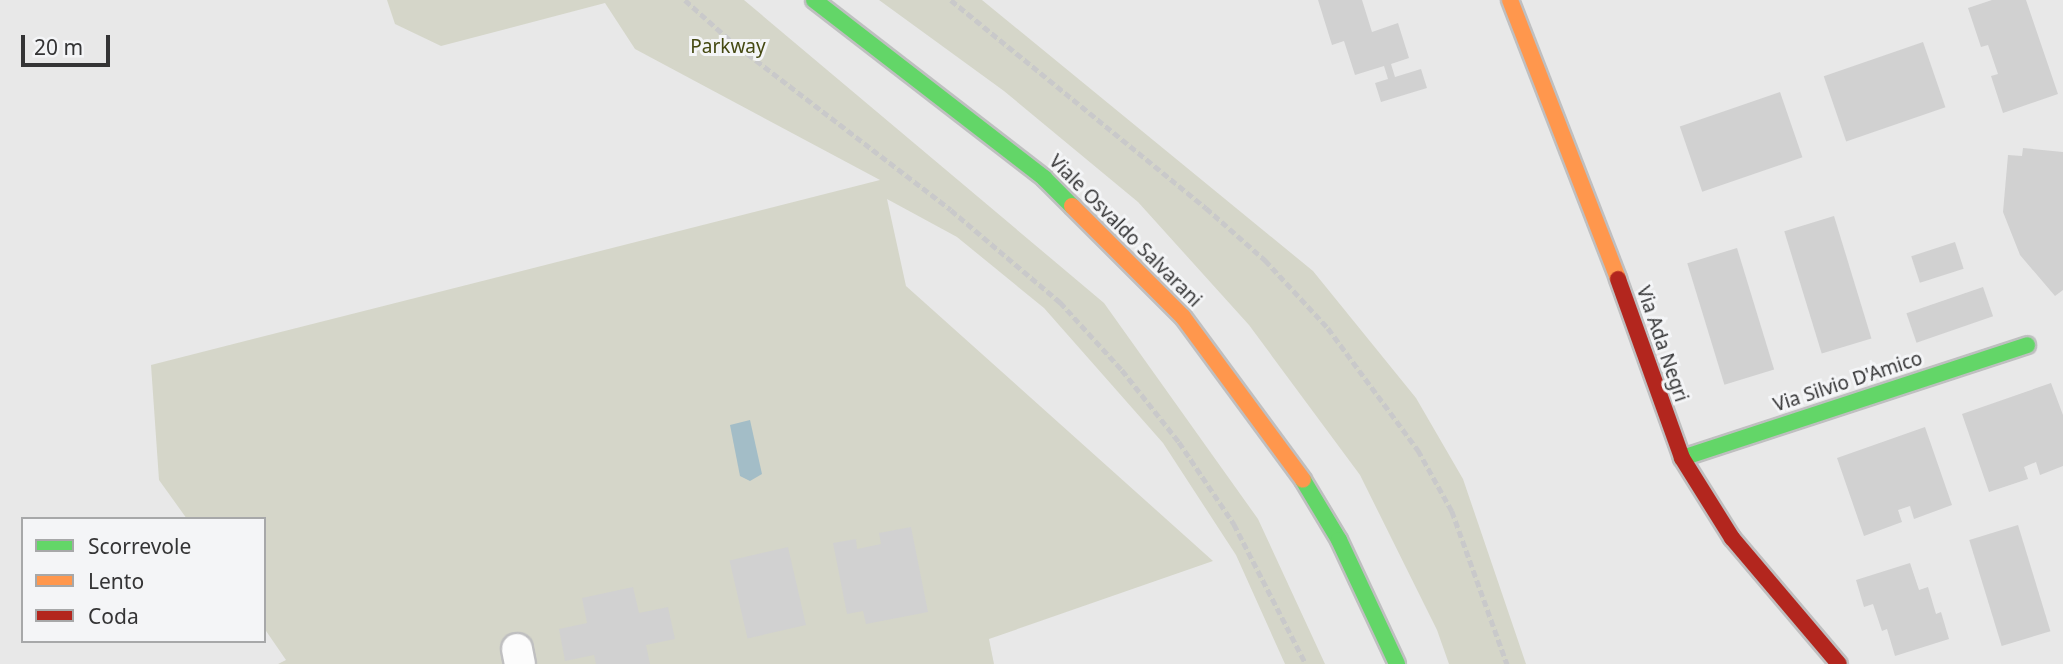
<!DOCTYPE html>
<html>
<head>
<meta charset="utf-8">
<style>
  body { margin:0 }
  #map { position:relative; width:2063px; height:664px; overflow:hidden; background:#e8e8e8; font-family:"Noto Sans",sans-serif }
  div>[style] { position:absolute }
  .green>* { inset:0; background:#d5d6c9 }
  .water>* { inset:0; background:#a3bdc7 }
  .building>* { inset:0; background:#d1d1d1; transform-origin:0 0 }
  .path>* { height:4.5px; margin-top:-2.25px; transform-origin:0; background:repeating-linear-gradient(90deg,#c9c9ca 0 7px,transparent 0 10.5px) }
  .roads { filter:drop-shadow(2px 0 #bfbfc0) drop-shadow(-2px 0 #bfbfc0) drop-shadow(0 2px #bfbfc0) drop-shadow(0 -2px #bfbfc0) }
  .street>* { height:30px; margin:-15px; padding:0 15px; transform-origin:15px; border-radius:15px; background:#fcfcfc }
  .fast>* { height:16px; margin:-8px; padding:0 8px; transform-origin:8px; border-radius:8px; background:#63d668 }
  .slow>* { height:16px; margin:-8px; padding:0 8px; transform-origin:8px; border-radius:8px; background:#ff974d }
  .jam>* { height:16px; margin:-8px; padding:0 8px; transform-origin:8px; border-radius:8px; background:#b3261e }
  span { translate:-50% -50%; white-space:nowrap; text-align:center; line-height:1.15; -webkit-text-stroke:6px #f4f5f7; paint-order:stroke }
  .park-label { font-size:19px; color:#454912 }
  .street-label { font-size:19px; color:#343435 }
  .legend { position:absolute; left:21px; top:517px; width:245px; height:126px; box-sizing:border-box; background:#f4f5f7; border:2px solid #a7a8a9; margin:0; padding:9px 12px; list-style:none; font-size:21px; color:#343435 }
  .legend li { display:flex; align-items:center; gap:14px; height:35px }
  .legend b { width:35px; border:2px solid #a7a8a9 }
  .scale { position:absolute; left:21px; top:35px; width:89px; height:32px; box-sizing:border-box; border:4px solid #343435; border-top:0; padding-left:9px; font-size:21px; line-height:24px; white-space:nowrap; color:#343435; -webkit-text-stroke:5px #f4f5f7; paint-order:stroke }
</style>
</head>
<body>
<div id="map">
  <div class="green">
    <i style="clip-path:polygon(387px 0,744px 0,1104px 303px,1258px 519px,1325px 664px,1285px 664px,1236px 555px,1163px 443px,1044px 308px,957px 237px,887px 199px,906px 286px,1213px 561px,989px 639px,994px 664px,278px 664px,286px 660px,264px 628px,264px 519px,187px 519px,159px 480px,151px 365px,880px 180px,635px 49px,605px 3px,441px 46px,395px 24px)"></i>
    <i style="clip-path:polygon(879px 0,982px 0,1313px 271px,1416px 398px,1463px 479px,1526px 664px,1449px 664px,1437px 630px,1360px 475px,1249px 325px,1138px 202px,1004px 91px)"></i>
  </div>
  <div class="water">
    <i style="clip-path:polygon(750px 420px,762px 474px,750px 481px,740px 476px,730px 425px)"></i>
  </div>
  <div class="building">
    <i style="clip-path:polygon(1318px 0,1362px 0,1372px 32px,1398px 23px,1409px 58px,1391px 64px,1395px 77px,1421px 69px,1427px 88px,1381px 102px,1375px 83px,1388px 79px,1384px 66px,1355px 75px,1344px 41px,1332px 45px)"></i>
    <i style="clip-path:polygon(1992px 0,2026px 0,2058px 94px,2003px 113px,1991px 76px,1998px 74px,1988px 45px,1981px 47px,1968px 8px)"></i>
    <i style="left:1923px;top:42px;width:69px;height:105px;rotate:71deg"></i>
    <i style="left:1780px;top:92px;width:69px;height:106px;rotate:71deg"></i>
    <i style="clip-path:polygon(2023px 148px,2063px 152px,2063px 290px,2055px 296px,2020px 255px,2003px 212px,2008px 155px,2022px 156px)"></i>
    <i style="left:1834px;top:216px;width:128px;height:52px;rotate:73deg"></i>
    <i style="left:1955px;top:242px;width:28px;height:46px;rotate:72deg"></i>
    <i style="left:1737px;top:248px;width:127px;height:52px;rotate:73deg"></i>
    <i style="left:1983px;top:287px;width:31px;height:81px;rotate:71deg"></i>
    <i style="clip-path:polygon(2051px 383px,2063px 415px,2063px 466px,2040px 475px,2036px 462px,2024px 467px,2028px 479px,1989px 492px,1962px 414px)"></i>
    <i style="clip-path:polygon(1925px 427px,1952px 505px,1914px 519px,1910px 506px,1898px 510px,1902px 522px,1864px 536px,1837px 458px)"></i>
    <i style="left:2018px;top:525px;width:111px;height:51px;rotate:73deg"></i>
    <i style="clip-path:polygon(911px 527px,928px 612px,866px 624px,863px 611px,847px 614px,833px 543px,856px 539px,857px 549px,881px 544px,879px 533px)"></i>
    <i style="left:788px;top:547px;width:80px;height:60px;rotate:77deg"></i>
    <i style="clip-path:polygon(1910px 563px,1919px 590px,1928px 587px,1936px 614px,1941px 612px,1949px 639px,1895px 656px,1887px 629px,1882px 631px,1873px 604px,1864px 607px,1856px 580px)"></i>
    <i style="clip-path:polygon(633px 587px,639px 613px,668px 607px,675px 639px,646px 645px,650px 664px,596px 664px,594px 655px,565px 661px,559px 629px,587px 623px,582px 598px)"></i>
  </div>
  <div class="path">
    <i style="left:685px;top:0;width:62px;rotate:41.7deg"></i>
    <i style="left:731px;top:41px;width:277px;rotate:37.5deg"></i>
    <i style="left:951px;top:210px;width:143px;rotate:40.2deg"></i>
    <i style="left:1060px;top:302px;width:92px;rotate:47.6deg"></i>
    <i style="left:1122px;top:370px;width:92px;rotate:51.6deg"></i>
    <i style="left:1179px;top:442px;width:99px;rotate:56.1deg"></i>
    <i style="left:1234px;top:524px;width:157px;rotate:62.8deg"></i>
    <i style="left:951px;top:0;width:329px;rotate:39.2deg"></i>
    <i style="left:1206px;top:208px;width:79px;rotate:41.4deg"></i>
    <i style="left:1265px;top:260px;width:93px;rotate:47.2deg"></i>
    <i style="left:1328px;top:328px;width:152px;rotate:53.6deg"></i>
    <i style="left:1418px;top:450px;width:70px;rotate:60.9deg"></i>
    <i style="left:1452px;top:511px;width:163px;rotate:70.2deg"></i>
  </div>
  <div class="roads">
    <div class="street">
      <i style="left:517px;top:649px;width:15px;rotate:79deg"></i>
    </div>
    <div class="fast">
      <i style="left:814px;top:0;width:291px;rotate:37.7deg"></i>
      <i style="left:1044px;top:178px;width:40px;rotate:45deg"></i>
      <i style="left:1682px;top:458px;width:363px;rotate:-18.1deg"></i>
      <i style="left:1303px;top:480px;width:70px;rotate:59deg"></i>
      <i style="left:1339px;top:540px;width:137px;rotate:64.9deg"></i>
    </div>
    <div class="slow">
      <i style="left:1510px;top:0;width:299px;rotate:68.8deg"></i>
      <i style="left:1072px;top:206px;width:157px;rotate:45deg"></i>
      <i style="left:1183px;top:317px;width:202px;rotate:53.6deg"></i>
    </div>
    <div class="jam">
      <i style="left:1618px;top:279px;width:190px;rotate:70.3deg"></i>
      <i style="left:1682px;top:458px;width:94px;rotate:58deg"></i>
      <i style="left:1732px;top:538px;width:165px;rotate:49.7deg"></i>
    </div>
  </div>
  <div class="park-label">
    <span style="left:728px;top:47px">Parkway</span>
  </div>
  <div class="street-label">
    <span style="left:1125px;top:231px;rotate:45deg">Viale Osvaldo Salvarani</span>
    <span style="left:1662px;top:344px;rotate:71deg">Via Ada Negri</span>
    <span style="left:1848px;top:382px;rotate:-18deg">Via Silvio D'Amico</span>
  </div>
  <ul class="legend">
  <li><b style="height:9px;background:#63d668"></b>Scorrevole</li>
  <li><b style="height:9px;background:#ff974d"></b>Lento</li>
  <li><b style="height:9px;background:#b3261e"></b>Coda</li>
  </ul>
  <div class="scale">20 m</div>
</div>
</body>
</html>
